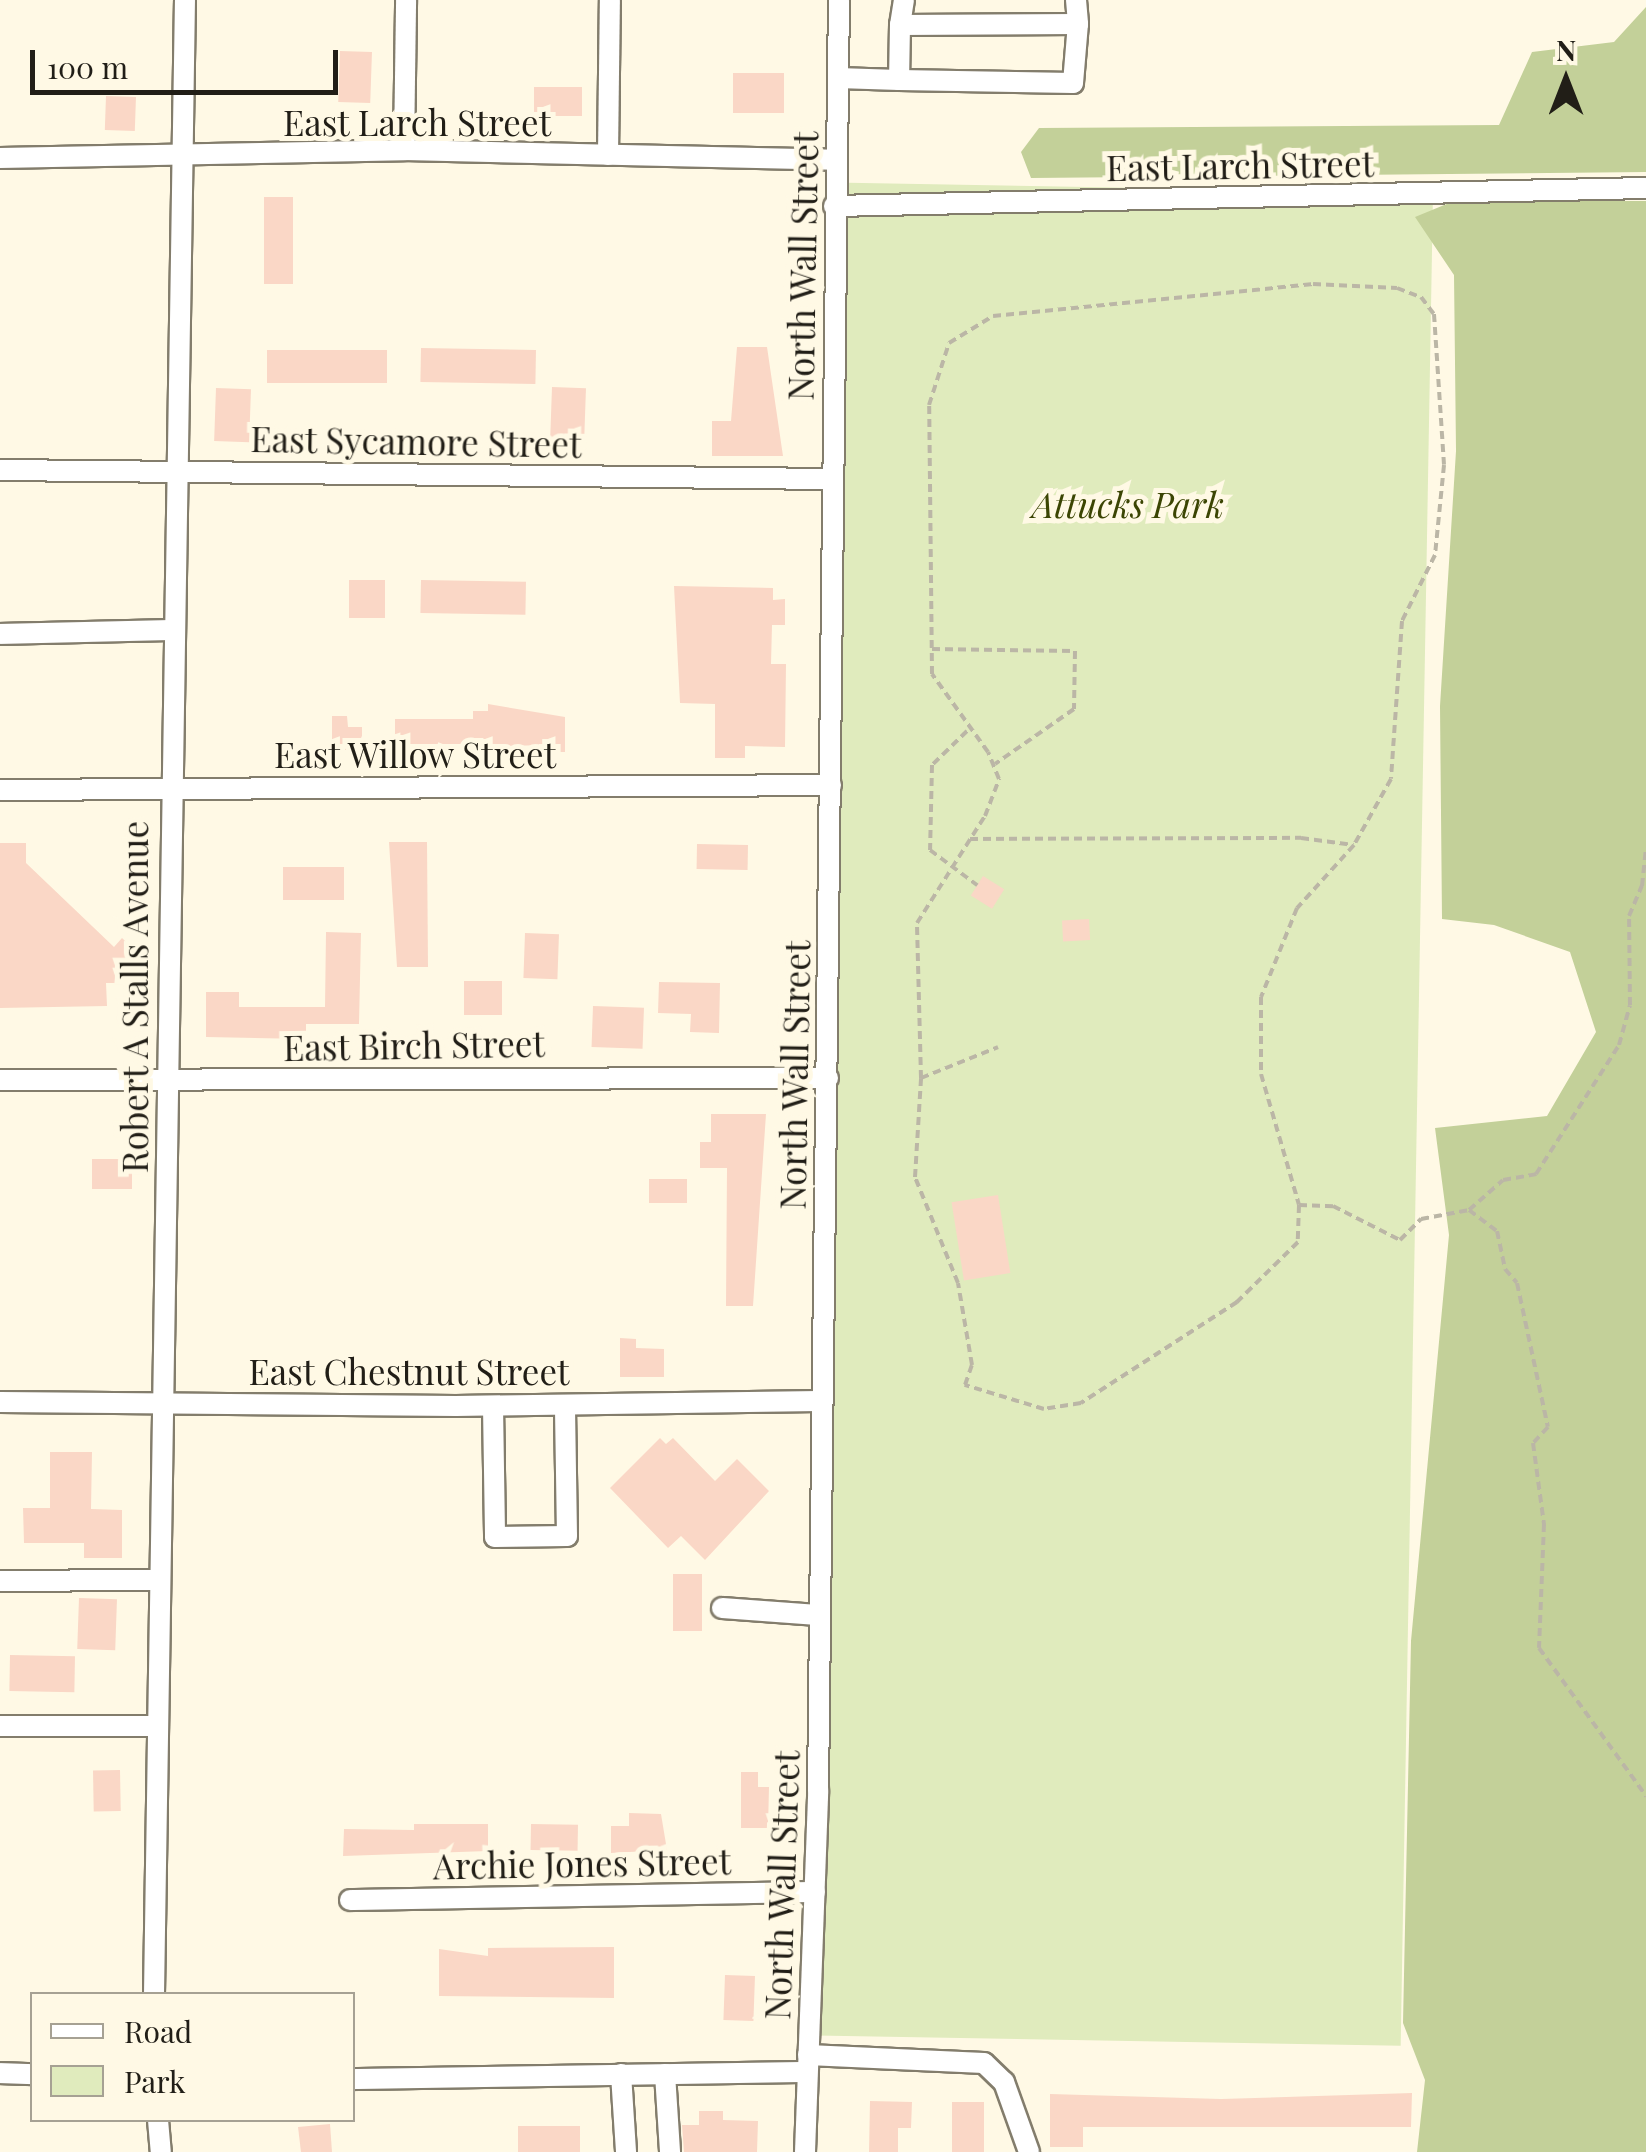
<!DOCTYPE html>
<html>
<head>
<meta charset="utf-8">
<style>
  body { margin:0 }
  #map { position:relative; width:1646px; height:2152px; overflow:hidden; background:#fff9e5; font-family:"Playfair Display",serif }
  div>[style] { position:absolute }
  .green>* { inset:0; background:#e0ebbd; transform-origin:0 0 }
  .forest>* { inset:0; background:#c3d099 }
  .building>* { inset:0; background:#fad7c6; transform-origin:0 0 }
  .path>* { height:4px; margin-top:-2px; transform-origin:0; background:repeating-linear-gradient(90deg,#bbb6a6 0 8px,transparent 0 13px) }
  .roads { filter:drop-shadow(2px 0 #837d6c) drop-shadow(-2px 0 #837d6c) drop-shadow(0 2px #837d6c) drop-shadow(0 -2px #837d6c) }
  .minor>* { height:20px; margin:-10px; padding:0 10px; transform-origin:10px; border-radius:10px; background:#fff }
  span { translate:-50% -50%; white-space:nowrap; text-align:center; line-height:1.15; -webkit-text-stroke:10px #fff9e5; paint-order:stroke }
  .street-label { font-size:35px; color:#211e17 }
  .park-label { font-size:35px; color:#3b4503; font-style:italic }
  .legend { position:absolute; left:30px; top:1992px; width:325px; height:130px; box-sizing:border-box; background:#fff9e5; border:2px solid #a6a193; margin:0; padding:12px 18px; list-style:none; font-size:30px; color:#211e17 }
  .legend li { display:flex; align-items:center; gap:20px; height:50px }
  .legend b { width:50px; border:2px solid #a6a193 }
  .north { position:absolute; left:1516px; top:30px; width:100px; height:100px; -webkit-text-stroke:8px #fff9e5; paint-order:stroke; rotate:0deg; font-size:28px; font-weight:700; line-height:40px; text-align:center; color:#211e17 }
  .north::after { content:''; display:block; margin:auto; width:35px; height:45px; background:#211e17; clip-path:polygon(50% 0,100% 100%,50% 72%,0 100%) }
  .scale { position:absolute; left:30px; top:50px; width:308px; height:45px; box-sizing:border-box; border:5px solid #211e17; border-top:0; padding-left:12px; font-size:30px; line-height:35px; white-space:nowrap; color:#211e17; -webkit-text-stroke:8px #fff9e5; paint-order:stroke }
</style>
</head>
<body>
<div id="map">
  <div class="green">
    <i style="left:1433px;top:193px;width:1853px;height:599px;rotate:91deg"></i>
  </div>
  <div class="forest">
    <i style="clip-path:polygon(1646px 7px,1646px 172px,1031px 178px,1021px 152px,1039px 128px,1499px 125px,1532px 52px,1614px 42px)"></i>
    <i style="clip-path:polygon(1454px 201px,1646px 201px,1646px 2152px,1417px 2152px,1425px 2080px,1403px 2023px,1411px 1641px,1449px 1235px,1435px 1128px,1547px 1116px,1596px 1032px,1570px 952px,1494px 925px,1442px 919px,1440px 706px,1456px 451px,1454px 275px,1415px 217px)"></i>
  </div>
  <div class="building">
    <i style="left:340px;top:51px;width:32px;height:51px;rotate:2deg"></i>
    <i style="left:733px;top:73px;width:51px;height:40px"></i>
    <i style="left:534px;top:87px;width:48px;height:29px"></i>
    <i style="left:106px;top:96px;width:30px;height:34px;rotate:2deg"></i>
    <i style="left:264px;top:197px;width:29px;height:87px"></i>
    <i style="clip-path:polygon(737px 347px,767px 347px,783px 456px,712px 456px,712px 421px,731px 421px)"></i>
    <i style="left:421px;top:348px;width:115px;height:34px;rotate:1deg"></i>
    <i style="left:387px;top:350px;width:33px;height:120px;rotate:90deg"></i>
    <i style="left:552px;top:387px;width:34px;height:53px;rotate:2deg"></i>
    <i style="left:216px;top:388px;width:35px;height:53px;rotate:2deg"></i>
    <i style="left:349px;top:580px;width:36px;height:38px"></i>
    <i style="left:421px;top:580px;width:105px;height:33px;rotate:1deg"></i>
    <i style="clip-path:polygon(674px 586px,773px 588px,773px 600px,785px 599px,785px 625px,772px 625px,771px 664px,786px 664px,785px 747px,745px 746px,745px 758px,715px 758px,715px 704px,680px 703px)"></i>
    <i style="clip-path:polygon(488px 704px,565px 717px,565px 752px,545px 752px,545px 745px,506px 746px,506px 754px,473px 753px,473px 744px,395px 744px,395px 719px,473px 719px,473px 711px,488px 711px)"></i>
    <i style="clip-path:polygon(332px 716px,347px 716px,348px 727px,362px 727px,362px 750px,332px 750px)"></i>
    <i style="clip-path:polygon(389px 842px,427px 842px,428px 967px,397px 967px)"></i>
    <i style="clip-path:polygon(0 843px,26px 843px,26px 863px,114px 947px,122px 938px,138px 953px,139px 983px,106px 983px,107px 1006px,0 1008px)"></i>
    <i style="left:697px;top:844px;width:51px;height:25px;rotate:1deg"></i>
    <i style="left:283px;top:867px;width:61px;height:33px"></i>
    <i style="left:983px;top:876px;width:25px;height:23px;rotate:32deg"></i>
    <i style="left:1089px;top:919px;width:21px;height:27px;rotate:87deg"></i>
    <i style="clip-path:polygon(326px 932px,361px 933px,359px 1024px,306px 1024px,306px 1039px,206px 1037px,206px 992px,239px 992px,239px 1007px,325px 1007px)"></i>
    <i style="left:525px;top:933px;width:34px;height:45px;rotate:2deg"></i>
    <i style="left:502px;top:981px;width:34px;height:38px;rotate:90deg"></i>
    <i style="clip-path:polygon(659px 982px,720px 983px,719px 1033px,690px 1032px,691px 1014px,658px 1013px)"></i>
    <i style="left:593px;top:1006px;width:51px;height:41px;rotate:2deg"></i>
    <i style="clip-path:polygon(711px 1114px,766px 1114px,753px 1306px,726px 1306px,727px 1168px,700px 1168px,700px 1142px,711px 1142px)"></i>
    <i style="left:92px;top:1159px;width:40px;height:30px"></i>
    <i style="left:649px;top:1179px;width:38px;height:24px"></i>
    <i style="left:998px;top:1195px;width:79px;height:47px;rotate:81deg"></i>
    <i style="clip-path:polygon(620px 1338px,636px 1339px,636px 1348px,664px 1349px,664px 1377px,620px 1377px)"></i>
    <i style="clip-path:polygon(660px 1438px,666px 1444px,673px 1438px,715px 1481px,737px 1459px,769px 1491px,705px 1560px,681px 1536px,668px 1548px,610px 1488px)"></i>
    <i style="clip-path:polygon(50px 1452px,92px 1452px,91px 1509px,122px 1510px,122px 1558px,84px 1558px,84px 1543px,24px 1543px,23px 1508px,50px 1508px)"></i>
    <i style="left:673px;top:1574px;width:29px;height:57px"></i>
    <i style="left:79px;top:1598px;width:38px;height:51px;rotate:2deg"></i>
    <i style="left:10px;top:1655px;width:65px;height:36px;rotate:1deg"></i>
    <i style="left:120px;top:1770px;width:41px;height:27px;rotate:89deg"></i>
    <i style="clip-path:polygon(741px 1772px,758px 1772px,758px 1787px,769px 1787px,768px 1828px,741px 1828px)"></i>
    <i style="clip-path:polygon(629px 1813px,661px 1814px,667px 1850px,611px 1853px,611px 1826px,629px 1826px)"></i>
    <i style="clip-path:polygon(414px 1824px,488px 1824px,488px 1851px,343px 1856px,344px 1829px,414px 1830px)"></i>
    <i style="left:531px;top:1824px;width:47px;height:26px;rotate:1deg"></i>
    <i style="clip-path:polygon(614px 1947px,614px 1998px,439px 1996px,439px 1949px,488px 1956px,488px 1948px)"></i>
    <i style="left:725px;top:1975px;width:30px;height:45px;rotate:2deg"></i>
    <i style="clip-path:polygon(1412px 2093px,1411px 2127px,1083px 2127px,1083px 2147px,1050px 2147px,1050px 2094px,1221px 2099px)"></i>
    <i style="clip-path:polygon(870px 2101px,912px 2102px,911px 2128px,898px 2128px,898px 2152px,869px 2152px)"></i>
    <i style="left:952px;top:2102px;width:32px;height:50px"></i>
    <i style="clip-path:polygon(699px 2111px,723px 2111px,723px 2120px,758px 2121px,757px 2152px,684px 2152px,682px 2125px,699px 2125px)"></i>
    <i style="clip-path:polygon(330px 2124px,332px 2152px,301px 2152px,298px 2127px)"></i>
    <i style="left:518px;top:2126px;width:62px;height:26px"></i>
  </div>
  <div class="path">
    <i style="left:1313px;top:284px;width:84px;rotate:2.7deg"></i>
    <i style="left:1397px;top:288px;width:26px;rotate:21deg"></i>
    <i style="left:1421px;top:297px;width:21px;rotate:53deg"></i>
    <i style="left:1434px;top:314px;width:151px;rotate:86.2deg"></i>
    <i style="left:1444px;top:465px;width:90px;rotate:95.7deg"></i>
    <i style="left:1435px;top:555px;width:74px;rotate:116.6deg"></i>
    <i style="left:1402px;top:621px;width:158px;rotate:94deg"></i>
    <i style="left:1391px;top:779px;width:76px;rotate:119.3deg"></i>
    <i style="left:1354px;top:845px;width:85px;rotate:132.1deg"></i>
    <i style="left:1297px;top:908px;width:96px;rotate:112deg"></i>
    <i style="left:1261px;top:997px;width:77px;rotate:90deg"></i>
    <i style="left:1261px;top:1074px;width:136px;rotate:73.8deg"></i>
    <i style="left:1299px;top:1205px;width:37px;rotate:92deg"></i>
    <i style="left:1298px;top:1242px;width:86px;rotate:135.5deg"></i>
    <i style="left:1237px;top:1302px;width:186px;rotate:147.1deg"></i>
    <i style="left:1081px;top:1403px;width:37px;rotate:171deg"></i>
    <i style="left:1044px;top:1409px;width:83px;rotate:-163.1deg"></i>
    <i style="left:965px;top:1385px;width:21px;rotate:-71deg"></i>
    <i style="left:972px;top:1365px;width:83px;rotate:-99.7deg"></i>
    <i style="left:958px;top:1283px;width:114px;rotate:-112.1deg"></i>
    <i style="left:915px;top:1177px;width:99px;rotate:-86.5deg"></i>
    <i style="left:921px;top:1078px;width:155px;rotate:-91.5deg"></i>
    <i style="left:917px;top:923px;width:127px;rotate:-57.6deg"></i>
    <i style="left:985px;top:816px;width:40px;rotate:-69deg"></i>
    <i style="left:999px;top:779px;width:29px;rotate:-112deg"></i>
    <i style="left:988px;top:752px;width:96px;rotate:-125.7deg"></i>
    <i style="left:932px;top:674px;width:269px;rotate:-90.6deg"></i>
    <i style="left:929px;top:405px;width:65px;rotate:-72.1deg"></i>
    <i style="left:949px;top:343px;width:52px;rotate:-31.5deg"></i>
    <i style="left:993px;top:316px;width:322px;rotate:-5.7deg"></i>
    <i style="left:932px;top:649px;width:143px;rotate:0.8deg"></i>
    <i style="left:1075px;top:651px;width:58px;rotate:91deg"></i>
    <i style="left:1074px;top:709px;width:96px;rotate:145.2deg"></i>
    <i style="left:967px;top:731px;width:49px;rotate:135.8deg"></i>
    <i style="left:932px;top:765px;width:85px;rotate:91.3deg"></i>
    <i style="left:930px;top:850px;width:59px;rotate:36.7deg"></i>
    <i style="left:970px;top:839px;width:331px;rotate:-0.2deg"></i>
    <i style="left:1301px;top:838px;width:53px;rotate:7.5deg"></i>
    <i style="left:921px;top:1078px;width:83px;rotate:-21.9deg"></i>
    <i style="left:1299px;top:1205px;width:34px;rotate:2deg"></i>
    <i style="left:1333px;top:1206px;width:75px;rotate:26.9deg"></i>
    <i style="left:1400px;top:1240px;width:30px;rotate:-45deg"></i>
    <i style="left:1421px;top:1219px;width:49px;rotate:-10.6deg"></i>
    <i style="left:1469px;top:1210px;width:45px;rotate:-41.4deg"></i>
    <i style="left:1503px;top:1180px;width:34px;rotate:-10deg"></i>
    <i style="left:1536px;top:1174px;width:153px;rotate:-57.2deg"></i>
    <i style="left:1619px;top:1045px;width:41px;rotate:-74.6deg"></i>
    <i style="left:1630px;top:1005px;width:89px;rotate:-90.6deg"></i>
    <i style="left:1629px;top:916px;width:33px;rotate:-67deg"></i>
    <i style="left:1642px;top:886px;width:38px;rotate:-84deg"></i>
    <i style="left:1469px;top:1210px;width:35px;rotate:37deg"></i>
    <i style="left:1497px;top:1231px;width:39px;rotate:78deg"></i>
    <i style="left:1505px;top:1269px;width:18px;rotate:49deg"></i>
    <i style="left:1517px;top:1283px;width:147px;rotate:77.9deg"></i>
    <i style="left:1548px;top:1427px;width:22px;rotate:133deg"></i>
    <i style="left:1533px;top:1443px;width:82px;rotate:82.3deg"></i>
    <i style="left:1544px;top:1524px;width:124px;rotate:92.3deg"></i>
    <i style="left:1539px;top:1648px;width:183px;rotate:54.1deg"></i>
  </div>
  <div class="roads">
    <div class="minor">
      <i style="left:1076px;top:0;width:24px;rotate:85deg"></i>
      <i style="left:900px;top:25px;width:25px;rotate:-81deg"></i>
      <i style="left:838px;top:78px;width:61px;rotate:1.9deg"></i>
      <i style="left:899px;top:80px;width:174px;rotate:1deg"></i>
      <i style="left:1073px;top:83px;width:59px;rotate:-85.2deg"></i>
      <i style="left:1078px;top:24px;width:178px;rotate:179.7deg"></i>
      <i style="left:900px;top:25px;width:55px;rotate:91deg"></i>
      <i style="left:404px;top:150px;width:150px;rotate:-89.2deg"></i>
      <i style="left:608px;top:155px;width:155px;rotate:-89.3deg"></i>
      <i style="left:0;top:158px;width:404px;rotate:-1.1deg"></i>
      <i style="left:404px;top:150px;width:431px;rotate:1.3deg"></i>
      <i style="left:834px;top:206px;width:812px;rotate:-1.27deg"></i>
      <i style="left:0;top:470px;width:831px;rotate:0.62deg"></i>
      <i style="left:0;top:634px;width:172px;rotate:-1.3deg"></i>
      <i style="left:0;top:790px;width:831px;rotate:-0.34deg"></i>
      <i style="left:0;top:1080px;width:828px;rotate:-0.14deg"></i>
      <i style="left:0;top:1402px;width:456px;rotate:0.5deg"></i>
      <i style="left:456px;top:1406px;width:363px;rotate:-0.8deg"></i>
      <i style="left:493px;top:1406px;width:131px;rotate:89.1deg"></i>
      <i style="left:495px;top:1537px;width:72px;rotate:-0.8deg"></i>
      <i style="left:567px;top:1536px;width:131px;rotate:-90.9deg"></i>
      <i style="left:0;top:1581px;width:159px;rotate:-0.4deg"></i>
      <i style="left:722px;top:1608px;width:96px;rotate:4.2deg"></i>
      <i style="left:0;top:1726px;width:155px"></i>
      <i style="left:350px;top:1900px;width:465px;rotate:-1deg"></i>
      <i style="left:154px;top:1994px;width:1994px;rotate:-89.11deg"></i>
      <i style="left:808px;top:2055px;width:176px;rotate:2.6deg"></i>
      <i style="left:984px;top:2063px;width:28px;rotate:44deg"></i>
      <i style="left:1004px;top:2082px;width:74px;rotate:70.3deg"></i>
      <i style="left:0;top:2073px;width:32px;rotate:2deg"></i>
      <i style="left:621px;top:2074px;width:78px;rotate:86.3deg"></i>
      <i style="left:665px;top:2074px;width:78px;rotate:86.3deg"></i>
      <i style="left:352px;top:2079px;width:455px;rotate:-0.9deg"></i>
      <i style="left:158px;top:2120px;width:32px;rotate:85deg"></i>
      <i style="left:805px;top:2152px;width:361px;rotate:-87.9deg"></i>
      <i style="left:818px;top:1791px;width:1791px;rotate:-89.33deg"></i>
    </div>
  </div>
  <div class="street-label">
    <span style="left:417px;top:122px">East Larch Street</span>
    <span style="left:1240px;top:165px;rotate:-1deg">East Larch Street</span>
    <span style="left:802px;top:266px;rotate:-89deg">North Wall Street</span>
    <span style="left:416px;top:441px;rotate:1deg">East Sycamore Street</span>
    <span style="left:415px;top:754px">East Willow Street</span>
    <span style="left:134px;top:997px;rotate:-90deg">Robert A Stalls Avenue</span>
    <span style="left:414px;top:1045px;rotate:-1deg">East Birch Street</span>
    <span style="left:794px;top:1075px;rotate:-89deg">North Wall Street</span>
    <span style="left:409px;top:1371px">East Chestnut Street</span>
    <span style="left:582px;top:1863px;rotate:-1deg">Archie Jones Street</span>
    <span style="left:781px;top:1885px;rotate:-88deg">North Wall Street</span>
  </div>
  <div class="park-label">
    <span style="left:1128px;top:504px">Attucks Park</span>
  </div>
  <ul class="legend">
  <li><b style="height:12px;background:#fff"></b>Road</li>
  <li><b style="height:28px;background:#e0ebbd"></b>Park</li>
  </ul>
  <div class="north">N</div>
  <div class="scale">100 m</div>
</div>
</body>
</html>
